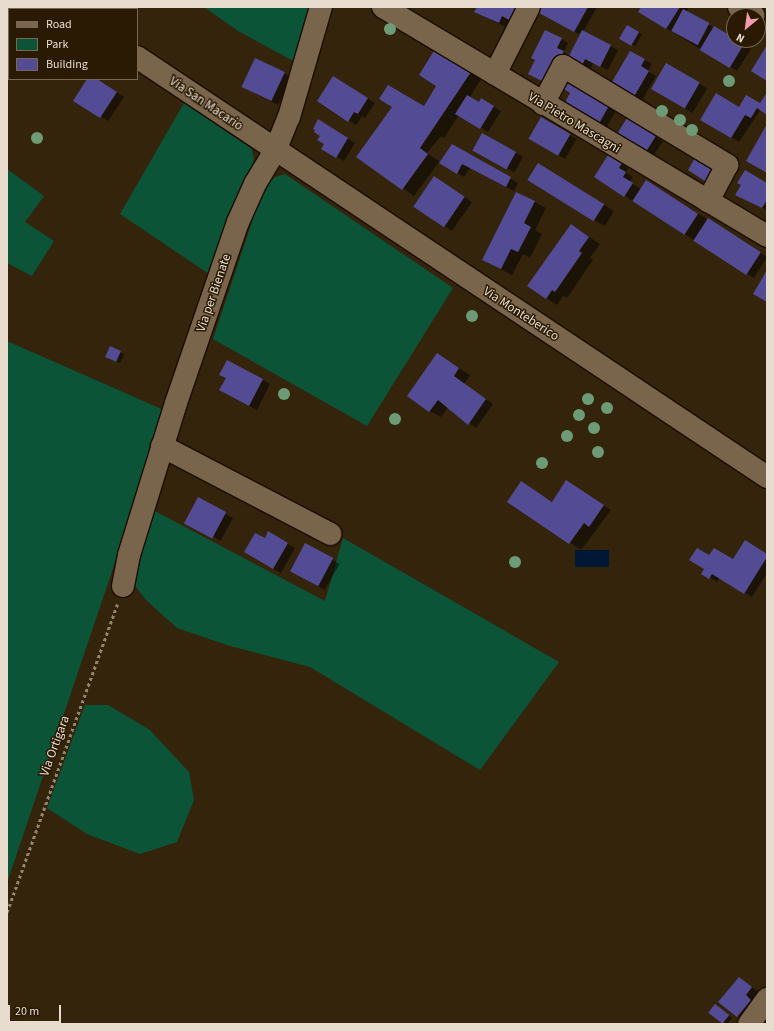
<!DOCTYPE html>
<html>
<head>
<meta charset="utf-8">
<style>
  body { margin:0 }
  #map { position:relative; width:774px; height:1031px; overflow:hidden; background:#34240c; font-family:"Source Sans 3",sans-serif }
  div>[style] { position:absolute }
  .green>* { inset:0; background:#0c5438 }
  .water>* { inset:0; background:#001735; transform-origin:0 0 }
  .shadow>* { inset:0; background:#0007; transform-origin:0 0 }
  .building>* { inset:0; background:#534c94; transform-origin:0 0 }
  .path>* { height:2.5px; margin-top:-1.25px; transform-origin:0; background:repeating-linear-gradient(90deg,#928572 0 3px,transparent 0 6px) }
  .roads { filter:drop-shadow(1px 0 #1b0c00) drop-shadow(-1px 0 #1b0c00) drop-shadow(0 1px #1b0c00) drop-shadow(0 -1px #1b0c00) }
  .minor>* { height:22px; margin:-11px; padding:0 11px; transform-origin:11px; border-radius:11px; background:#78654c }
  .trees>* { width:12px; height:12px; margin:-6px; border-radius:50%; background:#6d9b75 }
  span { translate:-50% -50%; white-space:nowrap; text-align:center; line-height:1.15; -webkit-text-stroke:3px #2a1a03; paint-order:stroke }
  .street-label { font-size:13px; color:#e7dcce }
  .frame { position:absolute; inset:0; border:8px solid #e7dcce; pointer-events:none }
  .legend { position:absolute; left:8px; top:8px; width:130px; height:72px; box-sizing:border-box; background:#2a1a03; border:1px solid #766854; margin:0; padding:5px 7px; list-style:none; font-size:12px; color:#e7dcce }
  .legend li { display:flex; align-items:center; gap:8px; height:20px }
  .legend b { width:20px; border:1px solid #766854 }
  .north { position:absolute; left:726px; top:8px; width:40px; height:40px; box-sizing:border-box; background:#2a1a03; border:1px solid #766854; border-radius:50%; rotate:209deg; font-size:11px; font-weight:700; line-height:16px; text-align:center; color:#e7dcce }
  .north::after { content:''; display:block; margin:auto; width:14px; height:18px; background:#f29aae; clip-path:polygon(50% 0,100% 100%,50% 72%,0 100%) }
  .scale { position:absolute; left:8px; top:1005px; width:53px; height:18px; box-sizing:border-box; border:2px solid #e7dcce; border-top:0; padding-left:5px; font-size:12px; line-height:14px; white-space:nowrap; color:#e7dcce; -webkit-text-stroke:3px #2a1a03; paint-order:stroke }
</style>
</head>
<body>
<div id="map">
  <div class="green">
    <i style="clip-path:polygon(204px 7px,310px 7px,295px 62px,238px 31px)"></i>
    <i style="clip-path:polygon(184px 103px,252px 149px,254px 160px,212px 276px,120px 214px)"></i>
    <i style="clip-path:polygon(7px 169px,44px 196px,25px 222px,54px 241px,32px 276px,7px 263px)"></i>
    <i style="clip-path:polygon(285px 174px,453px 288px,367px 426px,213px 339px,263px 189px,275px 177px)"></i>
    <i style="clip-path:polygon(7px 341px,166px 411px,7px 883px)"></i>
    <i style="clip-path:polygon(153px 510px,325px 601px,343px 538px,559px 662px,480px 770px,310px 667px,230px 646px,177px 628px,146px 600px,130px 579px)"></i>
    <i style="clip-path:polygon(85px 705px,108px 705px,150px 730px,189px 772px,194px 800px,177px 842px,140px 854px,87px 834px,47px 808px)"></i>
  </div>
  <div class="water">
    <i style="left:575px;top:550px;width:34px;height:17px"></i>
  </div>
  <div class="shadow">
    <i style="clip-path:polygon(478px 7px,526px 7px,510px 20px,506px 27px,483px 16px)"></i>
    <i style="clip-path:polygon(544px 7px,597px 7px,583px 32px,618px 50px,608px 70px,593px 63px,588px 74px,537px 78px,561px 39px,568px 43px,564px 52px,570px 56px,581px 35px,540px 13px)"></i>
    <i style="clip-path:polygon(642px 7px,688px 7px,687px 12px,751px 49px,737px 71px,639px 12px)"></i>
    <i style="left:627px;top:26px;width:17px;height:14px;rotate:28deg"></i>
    <i style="clip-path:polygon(631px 52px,652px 64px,648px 71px,656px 76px,640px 104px,611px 86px)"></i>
    <i style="clip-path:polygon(447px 57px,481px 79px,470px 97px,483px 105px,482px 100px,501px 111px,488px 132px,459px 115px,444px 138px,441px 136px,427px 153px,440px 162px,452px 145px,518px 183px,514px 191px,470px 168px,464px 177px,439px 162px,414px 196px,358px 157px,424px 107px,438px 86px)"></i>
    <i style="left:667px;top:64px;width:47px;height:29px;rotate:31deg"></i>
    <i style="clip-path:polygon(284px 73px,292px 78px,278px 105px,250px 91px)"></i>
    <i style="clip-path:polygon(88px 79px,96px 79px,124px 97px,108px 121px,75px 100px)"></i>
    <i style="clip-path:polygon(341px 82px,375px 103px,365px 118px,362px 116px,356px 125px,318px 101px)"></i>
    <i style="clip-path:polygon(560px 86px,617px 109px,605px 130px,572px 93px)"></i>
    <i style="clip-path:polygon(766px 95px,767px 113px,761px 109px,739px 142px,702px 119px,760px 104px)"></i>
    <i style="left:542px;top:119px;width:40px;height:23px;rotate:30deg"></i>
    <i style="clip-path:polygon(627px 119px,663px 141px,652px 158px,645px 154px)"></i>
    <i style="clip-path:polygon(326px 125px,355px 143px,344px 161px,322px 148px,326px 144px)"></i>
    <i style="left:482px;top:134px;width:47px;height:18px;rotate:29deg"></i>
    <i style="clip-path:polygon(608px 156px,628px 168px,626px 173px,633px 177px,630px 182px,641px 189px,646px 181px,767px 257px,754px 278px,595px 177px)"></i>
    <i style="clip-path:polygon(549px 170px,614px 211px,605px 226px,594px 220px)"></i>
    <i style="clip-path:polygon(442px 182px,472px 202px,452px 231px,415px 207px)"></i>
    <i style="clip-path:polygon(767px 184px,767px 210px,744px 199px)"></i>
    <i style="clip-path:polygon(517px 193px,546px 208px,535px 230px,542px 234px,530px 258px,523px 254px,512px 275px,483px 260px)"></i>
    <i style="clip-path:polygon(571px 225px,600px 244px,590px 258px,593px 260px,567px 298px,563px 296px,557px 305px,546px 298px)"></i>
    <i style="left:110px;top:347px;width:16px;height:10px;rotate:27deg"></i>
    <i style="clip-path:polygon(437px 354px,470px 375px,464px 384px,493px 404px,476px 428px,448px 407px,441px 417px,430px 411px)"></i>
    <i style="clip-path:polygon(228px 361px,270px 384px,257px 410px,220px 390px,227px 378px)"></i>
    <i style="clip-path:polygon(522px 483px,553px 502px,574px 486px,611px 510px,581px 550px,509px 502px)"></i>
    <i style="left:199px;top:499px;width:39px;height:26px;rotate:29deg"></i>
    <i style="clip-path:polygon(269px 533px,295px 548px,281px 573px,245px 552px,265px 539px)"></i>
    <i style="left:305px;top:544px;width:40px;height:30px;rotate:30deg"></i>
    <i style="clip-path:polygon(767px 554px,767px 573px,752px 597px,720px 577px,717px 582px,703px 573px,709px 556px,733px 561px)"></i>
    <i style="clip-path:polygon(739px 978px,759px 992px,752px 1000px,758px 1005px,745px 1021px,720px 1002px)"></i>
    <i style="clip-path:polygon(719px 1008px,732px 1018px,727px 1024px,710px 1013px)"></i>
  </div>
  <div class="building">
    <i style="clip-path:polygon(477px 7px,517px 7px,511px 21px,502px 16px,499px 23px,474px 12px)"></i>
    <i style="clip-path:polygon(542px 7px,588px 7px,574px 32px,539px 13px)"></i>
    <i style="clip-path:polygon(641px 7px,680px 7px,666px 29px,638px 12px)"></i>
    <i style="left:683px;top:9px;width:30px;height:25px;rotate:28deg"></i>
    <i style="left:627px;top:25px;width:14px;height:16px;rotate:30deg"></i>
    <i style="left:714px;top:26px;width:35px;height:28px;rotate:31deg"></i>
    <i style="clip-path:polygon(545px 30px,562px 38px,557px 48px,564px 51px,548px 84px,528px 74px,535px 60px,531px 58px)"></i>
    <i style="clip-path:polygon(582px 30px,611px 45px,600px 67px,585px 59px,580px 71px,565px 64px)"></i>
    <i style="clip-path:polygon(767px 45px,767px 81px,751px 71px)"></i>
    <i style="clip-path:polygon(435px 49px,471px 72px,420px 148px,428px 154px,402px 190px,356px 157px,392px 107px,379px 99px,388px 85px,424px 106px,436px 86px,419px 75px)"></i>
    <i style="clip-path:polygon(630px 51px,645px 59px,641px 66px,649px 71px,632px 100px,609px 87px)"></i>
    <i style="left:255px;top:58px;width:33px;height:32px;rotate:25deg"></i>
    <i style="left:666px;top:63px;width:39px;height:30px;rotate:30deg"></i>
    <i style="clip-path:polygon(333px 76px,368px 98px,358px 114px,354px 112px,348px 122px,317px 101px)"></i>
    <i style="clip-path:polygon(565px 77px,610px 104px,597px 127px,563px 106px,570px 93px,559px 86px)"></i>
    <i style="clip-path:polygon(87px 79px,97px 79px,117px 92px,100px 118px,73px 101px)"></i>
    <i style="clip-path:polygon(716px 93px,739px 107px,746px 95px,760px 103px,766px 94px,767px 115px,757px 108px,751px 118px,745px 115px,731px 138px,700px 120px)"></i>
    <i style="clip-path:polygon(467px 95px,479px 102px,481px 98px,494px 106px,480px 129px,455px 114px)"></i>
    <i style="left:541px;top:117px;width:34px;height:25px;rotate:30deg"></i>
    <i style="left:627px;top:118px;width:34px;height:22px;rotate:32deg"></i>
    <i style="clip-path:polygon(318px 119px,348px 138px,336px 158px,321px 149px,324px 144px,317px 140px,320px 136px,314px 132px,315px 130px,313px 129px)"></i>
    <i style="clip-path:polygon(767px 124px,767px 173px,746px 161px)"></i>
    <i style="left:482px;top:133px;width:39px;height:20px;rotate:29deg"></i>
    <i style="clip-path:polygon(452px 144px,511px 177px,506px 187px,462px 164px,457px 174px,439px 163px)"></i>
    <i style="clip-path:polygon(697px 154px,717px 166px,711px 185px,688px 170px)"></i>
    <i style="clip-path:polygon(608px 155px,622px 163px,619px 168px,626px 172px,623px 177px,633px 183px,624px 197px,594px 177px)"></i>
    <i style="left:538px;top:163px;width:78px;height:20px;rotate:32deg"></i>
    <i style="clip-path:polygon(745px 170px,767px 183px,767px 200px,762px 208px,735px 195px,741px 185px,737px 183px)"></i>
    <i style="left:434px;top:176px;width:37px;height:37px;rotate:34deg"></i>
    <i style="left:646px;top:180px;width:62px;height:25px;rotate:33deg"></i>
    <i style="clip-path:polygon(516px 192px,535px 201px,524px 223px,531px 227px,518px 252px,511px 249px,501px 269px,482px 260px)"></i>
    <i style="left:708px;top:218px;width:63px;height:27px;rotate:33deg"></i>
    <i style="clip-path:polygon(571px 224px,589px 237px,579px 251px,582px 253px,555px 292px,552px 290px,546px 299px,527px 286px)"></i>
    <i style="clip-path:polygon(767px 270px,767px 302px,753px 294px)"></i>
    <i style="left:110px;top:346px;width:12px;height:12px;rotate:24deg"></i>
    <i style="clip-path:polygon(437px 353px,459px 368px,454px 376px,486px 399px,468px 425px,438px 400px,429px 412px,407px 396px)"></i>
    <i style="clip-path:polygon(227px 360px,263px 379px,249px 406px,219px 390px,226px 378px,219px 375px)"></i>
    <i style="clip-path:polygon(566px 480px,604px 505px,589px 527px,584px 523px,569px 544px,507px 502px,521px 481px,552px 502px)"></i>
    <i style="left:198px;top:497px;width:32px;height:30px;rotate:28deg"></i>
    <i style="clip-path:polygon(268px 531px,288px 543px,273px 569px,244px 552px,255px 533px,265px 538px)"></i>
    <i style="clip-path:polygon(745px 540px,767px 554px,767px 557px,744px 594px,712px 574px,709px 579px,701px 574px,704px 569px,689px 560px,697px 548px,709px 555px,714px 548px,733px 559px)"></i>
    <i style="left:305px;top:543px;width:32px;height:32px;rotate:28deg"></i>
    <i style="clip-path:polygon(739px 977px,752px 987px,746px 995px,751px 1000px,737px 1017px,718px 1002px)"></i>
    <i style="left:715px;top:1004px;width:18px;height:11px;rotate:38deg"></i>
  </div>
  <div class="path">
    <i style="left:7px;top:912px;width:327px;rotate:-70.3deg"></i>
  </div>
  <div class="roads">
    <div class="minor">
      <i style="left:63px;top:7px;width:4px;rotate:34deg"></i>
      <i style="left:383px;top:7px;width:447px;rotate:30.8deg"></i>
      <i style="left:739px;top:7px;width:17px;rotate:31deg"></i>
      <i style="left:137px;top:57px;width:757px;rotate:33.69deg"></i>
      <i style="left:495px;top:74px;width:75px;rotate:-63.1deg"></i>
      <i style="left:543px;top:104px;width:43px;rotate:-62.2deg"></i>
      <i style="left:563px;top:66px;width:192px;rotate:31.1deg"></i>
      <i style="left:727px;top:165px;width:41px;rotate:117.8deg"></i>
      <i style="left:162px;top:446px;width:190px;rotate:27.6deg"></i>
      <i style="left:123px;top:586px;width:32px;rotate:-79deg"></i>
      <i style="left:129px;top:555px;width:159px;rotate:-72.8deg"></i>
      <i style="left:176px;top:403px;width:191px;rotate:-71.1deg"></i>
      <i style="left:238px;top:222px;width:42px;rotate:-65.9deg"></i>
      <i style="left:255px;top:184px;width:39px;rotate:-59deg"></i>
      <i style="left:275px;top:151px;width:37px;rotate:-68deg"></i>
      <i style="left:289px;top:117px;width:115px;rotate:-73.8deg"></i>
      <i style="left:749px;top:1024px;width:31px;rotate:-54deg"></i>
    </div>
  </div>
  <div class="trees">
    <i style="left:390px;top:29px"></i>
    <i style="left:729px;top:81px"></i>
    <i style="left:662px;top:111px"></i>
    <i style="left:680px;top:120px"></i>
    <i style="left:692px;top:130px"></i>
    <i style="left:37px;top:138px"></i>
    <i style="left:472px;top:316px"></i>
    <i style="left:284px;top:394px"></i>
    <i style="left:588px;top:399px"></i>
    <i style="left:607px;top:408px"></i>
    <i style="left:579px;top:415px"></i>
    <i style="left:395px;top:419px"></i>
    <i style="left:594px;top:428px"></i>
    <i style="left:567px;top:436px"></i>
    <i style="left:598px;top:452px"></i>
    <i style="left:542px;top:463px"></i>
    <i style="left:515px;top:562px"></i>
  </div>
  <div class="street-label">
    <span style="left:206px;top:104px;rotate:34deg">Via San Macario</span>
    <span style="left:574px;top:123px;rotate:31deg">Via Pietro Mascagni</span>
    <span style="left:214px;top:293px;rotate:-71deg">Via per Bienate</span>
    <span style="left:521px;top:314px;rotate:33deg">Via Monteberico</span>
    <span style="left:55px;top:746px;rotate:-70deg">Via Ortigara</span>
  </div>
  <div class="frame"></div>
  <ul class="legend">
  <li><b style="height:5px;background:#78654c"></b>Road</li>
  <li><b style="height:11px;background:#0c5438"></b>Park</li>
  <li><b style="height:11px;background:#534c94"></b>Building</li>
  </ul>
  <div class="north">N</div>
  <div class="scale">20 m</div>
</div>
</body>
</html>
